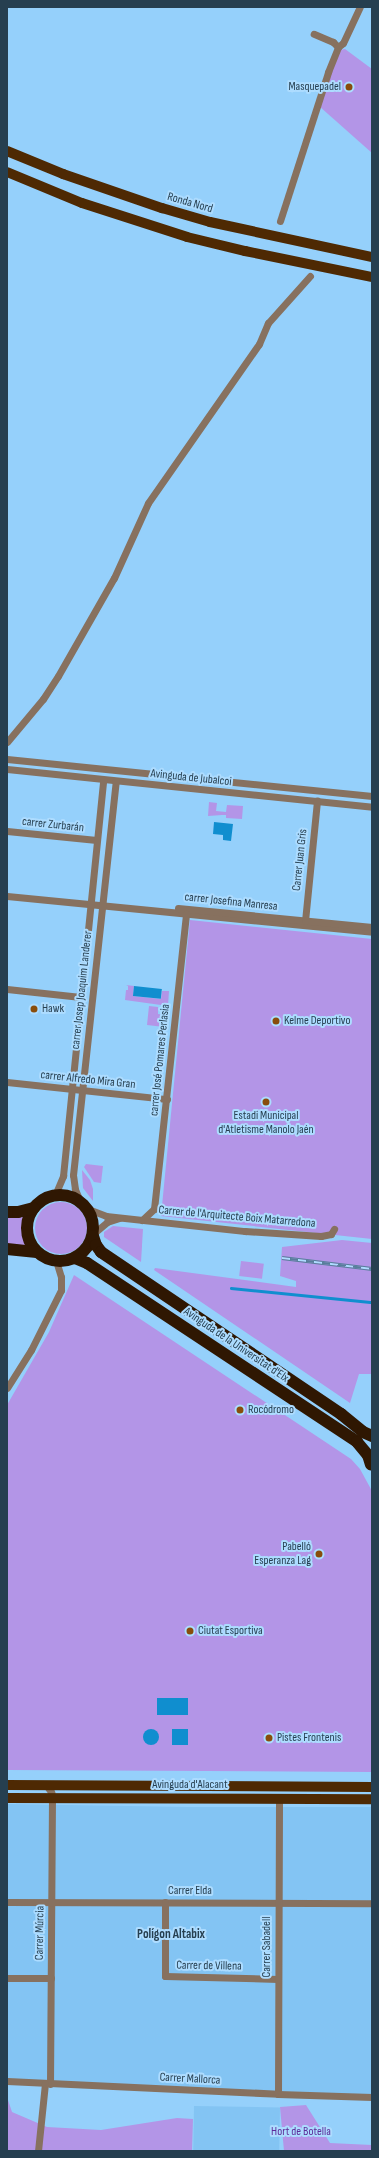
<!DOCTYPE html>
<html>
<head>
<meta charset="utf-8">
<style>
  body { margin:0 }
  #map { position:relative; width:379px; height:2158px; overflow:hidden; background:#95d0fb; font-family:"Sofia Sans Condensed",sans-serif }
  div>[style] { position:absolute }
  .built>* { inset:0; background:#83c4f3; transform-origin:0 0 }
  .green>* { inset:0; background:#b395e7; transform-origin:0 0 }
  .round { border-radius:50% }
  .water>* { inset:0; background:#108ecf; transform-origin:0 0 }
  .stream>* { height:2.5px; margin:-1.25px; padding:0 1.25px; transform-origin:1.25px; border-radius:1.25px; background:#108ecf }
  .minor>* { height:7px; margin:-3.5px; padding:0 3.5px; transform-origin:3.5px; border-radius:3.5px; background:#87715f }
  .major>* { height:10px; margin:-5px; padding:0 5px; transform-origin:5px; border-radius:5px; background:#4e2903 }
  .highway>* { height:12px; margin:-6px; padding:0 6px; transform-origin:6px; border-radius:6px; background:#2f1702 }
  .highway>.ring { margin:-6px; padding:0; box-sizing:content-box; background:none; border:12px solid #2f1702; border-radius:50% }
  .rail>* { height:4px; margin-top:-2px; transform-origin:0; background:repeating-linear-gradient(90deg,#addcff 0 8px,#577f9b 0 16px); box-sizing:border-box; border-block:1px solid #577f9b }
  .dots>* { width:11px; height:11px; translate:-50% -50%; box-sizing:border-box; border:2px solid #addcff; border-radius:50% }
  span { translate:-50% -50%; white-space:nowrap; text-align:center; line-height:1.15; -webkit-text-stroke:4px #addcff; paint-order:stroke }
  .poi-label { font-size:12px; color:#263f50 }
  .right { translate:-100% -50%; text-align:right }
  .left { translate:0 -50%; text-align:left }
  .street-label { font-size:12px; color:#263f50 }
  .park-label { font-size:12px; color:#5d2b98 }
  .neighbourhood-label { font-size:13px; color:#263f50; font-weight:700 }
  .frame { position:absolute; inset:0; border:8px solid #263f50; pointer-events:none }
</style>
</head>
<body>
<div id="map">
  <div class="built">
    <i style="clip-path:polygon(7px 1804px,188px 1807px,372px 1807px,372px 2097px,7px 2080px)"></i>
    <i style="left:194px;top:2106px;width:86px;height:45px;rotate:1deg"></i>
  </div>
  <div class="green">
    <i style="clip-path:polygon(345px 49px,372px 69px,372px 153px,319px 106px,336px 56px,340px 50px)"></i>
    <i style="clip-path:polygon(209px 802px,217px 803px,216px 811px,226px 812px,227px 805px,243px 806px,242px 819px,226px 818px,226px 815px,222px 815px,208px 816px)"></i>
    <i style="clip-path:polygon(190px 920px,372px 939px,372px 1239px,161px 1216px)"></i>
    <i style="clip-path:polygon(126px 985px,134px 986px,133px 996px,161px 999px,162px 991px,169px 991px,168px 1006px,125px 1000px,126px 990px,128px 990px,128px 986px)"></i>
    <i style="clip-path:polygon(149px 1006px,158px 1007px,158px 1014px,165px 1015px,164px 1027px,147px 1025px)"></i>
    <i style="clip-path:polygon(86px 1164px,103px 1166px,101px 1183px,94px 1182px,84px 1167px)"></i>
    <i style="clip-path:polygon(82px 1170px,90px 1180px,93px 1189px,93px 1201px,83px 1188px)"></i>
    <i class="round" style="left:35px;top:1202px;width:52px;height:52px"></i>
    <i style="clip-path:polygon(7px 1216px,24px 1216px,22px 1234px,26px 1247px,7px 1245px)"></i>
    <i style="clip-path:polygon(113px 1226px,143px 1229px,141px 1262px,104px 1237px,104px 1232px)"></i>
    <i style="clip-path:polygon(342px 1240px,372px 1243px,372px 1374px,359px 1374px,350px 1403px,154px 1270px,155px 1268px,296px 1287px,296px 1281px,280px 1276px,282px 1247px)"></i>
    <i style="left:241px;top:1261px;width:23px;height:15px;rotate:7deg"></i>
    <i style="clip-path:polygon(74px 1275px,351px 1459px,360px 1469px,372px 1491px,372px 1772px,7px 1770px,7px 1405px,49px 1332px)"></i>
    <i style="clip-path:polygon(7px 2097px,12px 2112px,47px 2127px,101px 2130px,177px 2118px,193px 2119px,192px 2151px,7px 2151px)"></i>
    <i style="clip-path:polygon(306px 2105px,330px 2143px,372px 2145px,372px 2151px,284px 2151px,280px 2107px)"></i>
  </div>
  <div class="water">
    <i style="clip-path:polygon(214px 822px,233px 824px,231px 841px,223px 840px,223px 835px,213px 834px)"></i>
    <i style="left:134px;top:986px;width:28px;height:10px;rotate:6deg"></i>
    <i style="left:157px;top:1698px;width:31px;height:17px"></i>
    <i style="left:172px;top:1729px;width:16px;height:16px"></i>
    <i class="round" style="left:143px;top:1729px;width:16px;height:16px"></i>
  </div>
  <div class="stream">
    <i style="left:231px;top:1288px;width:142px;rotate:5.7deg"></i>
  </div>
  <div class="minor">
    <i style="left:338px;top:47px;width:6px;rotate:-39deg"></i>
    <i style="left:343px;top:43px;width:40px;rotate:-65deg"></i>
    <i style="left:280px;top:221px;width:157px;rotate:-72.1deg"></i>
    <i style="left:328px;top:72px;width:27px;rotate:-68deg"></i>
    <i style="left:338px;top:47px;width:7px;rotate:-135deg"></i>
    <i style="left:333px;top:42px;width:21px;rotate:-157deg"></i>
    <i style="left:7px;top:742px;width:56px;rotate:-50.1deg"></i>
    <i style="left:43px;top:699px;width:27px;rotate:-57deg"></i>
    <i style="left:58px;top:676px;width:113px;rotate:-60.3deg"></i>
    <i style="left:114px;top:578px;width:82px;rotate:-65.6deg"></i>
    <i style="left:148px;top:503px;width:194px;rotate:-55.1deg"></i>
    <i style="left:259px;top:344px;width:23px;rotate:-67deg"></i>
    <i style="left:268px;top:323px;width:63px;rotate:-48.2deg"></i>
    <i style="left:7px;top:759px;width:367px;rotate:5.8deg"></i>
    <i style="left:7px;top:769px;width:367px;rotate:5.9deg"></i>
    <i style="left:7px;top:831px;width:90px;rotate:5.7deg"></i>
    <i style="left:7px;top:896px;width:367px;rotate:5.6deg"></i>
    <i style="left:178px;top:908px;width:195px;rotate:5.6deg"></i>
    <i style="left:305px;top:921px;width:121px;rotate:-84.3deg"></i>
    <i style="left:7px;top:989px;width:74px;rotate:6.2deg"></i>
    <i style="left:7px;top:1082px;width:161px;rotate:6.1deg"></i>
    <i style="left:55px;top:1195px;width:21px;rotate:-67deg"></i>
    <i style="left:63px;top:1176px;width:398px;rotate:-84.2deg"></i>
    <i style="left:80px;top:1201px;width:13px;rotate:-113deg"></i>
    <i style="left:75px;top:1189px;width:14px;rotate:-98deg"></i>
    <i style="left:73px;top:1175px;width:396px;rotate:-83.8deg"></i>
    <i style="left:88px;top:1209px;width:19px;rotate:21deg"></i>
    <i style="left:106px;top:1216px;width:140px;rotate:6.2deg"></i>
    <i style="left:245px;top:1231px;width:76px;rotate:3.8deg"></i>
    <i style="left:321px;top:1236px;width:10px;rotate:-11deg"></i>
    <i style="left:331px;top:1234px;width:6px;rotate:-59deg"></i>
    <i style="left:142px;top:1220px;width:16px;rotate:-43deg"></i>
    <i style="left:154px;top:1209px;width:297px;rotate:-83.8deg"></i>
    <i style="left:94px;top:1233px;width:17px;rotate:-40deg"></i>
    <i style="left:107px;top:1222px;width:13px;rotate:-18deg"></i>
    <i style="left:7px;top:1388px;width:45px;rotate:-57.7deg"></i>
    <i style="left:31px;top:1350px;width:67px;rotate:-63.4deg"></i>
    <i style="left:61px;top:1290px;width:13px;rotate:-90deg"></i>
    <i style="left:61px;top:1277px;width:17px;rotate:-107deg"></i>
    <i style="left:46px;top:1785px;width:9px;rotate:54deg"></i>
    <i style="left:51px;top:1792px;width:6px;rotate:81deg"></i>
    <i style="left:52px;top:1798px;width:286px;rotate:90.4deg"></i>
    <i style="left:7px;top:1902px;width:365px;rotate:0.2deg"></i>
    <i style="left:165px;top:1902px;width:74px;rotate:90deg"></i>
    <i style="left:165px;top:1976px;width:113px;rotate:1.5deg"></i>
    <i style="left:7px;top:1978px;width:44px"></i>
    <i style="left:7px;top:2081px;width:271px;rotate:2.7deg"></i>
    <i style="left:278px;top:2094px;width:94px;rotate:1.8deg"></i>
    <i style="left:278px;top:2094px;width:295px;rotate:-89.8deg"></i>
    <i style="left:38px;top:2151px;width:68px;rotate:-84.1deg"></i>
  </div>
  <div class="major">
    <i style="left:7px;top:151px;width:61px;rotate:22.3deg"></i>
    <i style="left:63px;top:174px;width:105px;rotate:19deg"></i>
    <i style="left:162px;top:208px;width:50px;rotate:16.3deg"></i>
    <i style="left:210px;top:222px;width:166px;rotate:12.2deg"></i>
    <i style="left:7px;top:172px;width:81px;rotate:22.5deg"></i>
    <i style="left:82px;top:203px;width:110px;rotate:17.9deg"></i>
    <i style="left:187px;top:237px;width:60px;rotate:13.6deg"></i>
    <i style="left:245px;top:251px;width:130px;rotate:11.6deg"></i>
    <i style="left:7px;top:1785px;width:365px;rotate:0.3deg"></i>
    <i style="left:7px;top:1798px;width:365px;rotate:0.2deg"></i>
  </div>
  <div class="highway">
    <i class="ring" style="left:27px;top:1195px;width:54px;height:54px"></i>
    <i style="left:7px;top:1212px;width:11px"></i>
    <i style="left:18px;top:1212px;width:16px;rotate:-14deg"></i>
    <i style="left:93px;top:1236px;width:9px;rotate:72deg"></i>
    <i style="left:96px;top:1245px;width:9px;rotate:54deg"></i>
    <i style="left:101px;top:1252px;width:290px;rotate:34deg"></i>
    <i style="left:341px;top:1414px;width:28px;rotate:39deg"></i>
    <i style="left:363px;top:1432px;width:10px;rotate:24deg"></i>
    <i style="left:7px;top:1249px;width:30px;rotate:6deg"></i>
    <i style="left:75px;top:1258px;width:13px;rotate:23deg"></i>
    <i style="left:87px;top:1263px;width:324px;rotate:33.5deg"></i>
    <i style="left:357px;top:1442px;width:17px;rotate:50deg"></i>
    <i style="left:368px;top:1455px;width:10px;rotate:73deg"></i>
  </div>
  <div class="rail">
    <i style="left:282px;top:1258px;width:91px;rotate:7deg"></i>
  </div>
  <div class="dots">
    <i style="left:349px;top:87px;background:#894d0b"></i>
    <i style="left:34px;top:1009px;background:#894d0b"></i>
    <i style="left:276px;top:1021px;background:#894d0b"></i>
    <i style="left:266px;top:1102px;background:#894d0b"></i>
    <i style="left:240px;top:1410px;background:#894d0b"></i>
    <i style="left:319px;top:1554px;background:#894d0b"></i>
    <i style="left:190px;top:1631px;background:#894d0b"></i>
    <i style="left:269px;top:1738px;background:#894d0b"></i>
  </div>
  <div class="poi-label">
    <span class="right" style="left:341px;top:87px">Masquepadel</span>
    <span class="left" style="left:42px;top:1009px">Hawk</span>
    <span class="left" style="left:284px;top:1021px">Kelme Deportivo</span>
    <span style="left:266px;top:1123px">Estadi Municipal<br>d'Atletisme Manolo Jaén</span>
    <span class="left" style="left:248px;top:1410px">Rocódromo</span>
    <span class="right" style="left:311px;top:1554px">Pabelló<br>Esperanza Lag</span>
    <span class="left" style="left:198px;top:1631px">Ciutat Esportiva</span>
    <span class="left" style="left:277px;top:1738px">Pistes Frontenis</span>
  </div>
  <div class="street-label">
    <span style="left:190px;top:203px;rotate:16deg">Ronda Nord</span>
    <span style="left:191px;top:778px;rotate:6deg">Avinguda de Jubalcoi</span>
    <span style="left:53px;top:825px;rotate:6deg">carrer Zurbarán</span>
    <span style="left:300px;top:860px;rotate:-84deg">Carrer Juan Gris</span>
    <span style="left:231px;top:902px;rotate:6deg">carrer Josefina Manresa</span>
    <span style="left:82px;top:990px;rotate:-84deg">carrer Josep Joaquim Landerer</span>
    <span style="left:160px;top:1060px;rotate:-84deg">carrer José Pomares Perlasia</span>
    <span style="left:88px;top:1080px;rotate:6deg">carrer Alfredo Mira Gran</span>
    <span style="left:237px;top:1217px;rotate:5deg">Carrer de l'Arquitecte Boix Matarredona</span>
    <span style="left:236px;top:1345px;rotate:34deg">Avinguda de la Universitat d'Elx</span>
    <span style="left:190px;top:1785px">Avinguda d'Alacant</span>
    <span style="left:190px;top:1891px">Carrer Elda</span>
    <span style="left:40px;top:1933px;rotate:-89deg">Carrer Múrcia</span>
    <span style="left:267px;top:1947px;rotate:-90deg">Carrer Sabadell</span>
    <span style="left:209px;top:1966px;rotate:1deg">Carrer de Villena</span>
    <span style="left:190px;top:2079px;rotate:3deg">Carrer Mallorca</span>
  </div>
  <div class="park-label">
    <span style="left:301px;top:2132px">Hort de Botella</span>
  </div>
  <div class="neighbourhood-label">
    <span style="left:171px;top:1934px">Polígon Altabix</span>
  </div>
  <div class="frame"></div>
</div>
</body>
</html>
